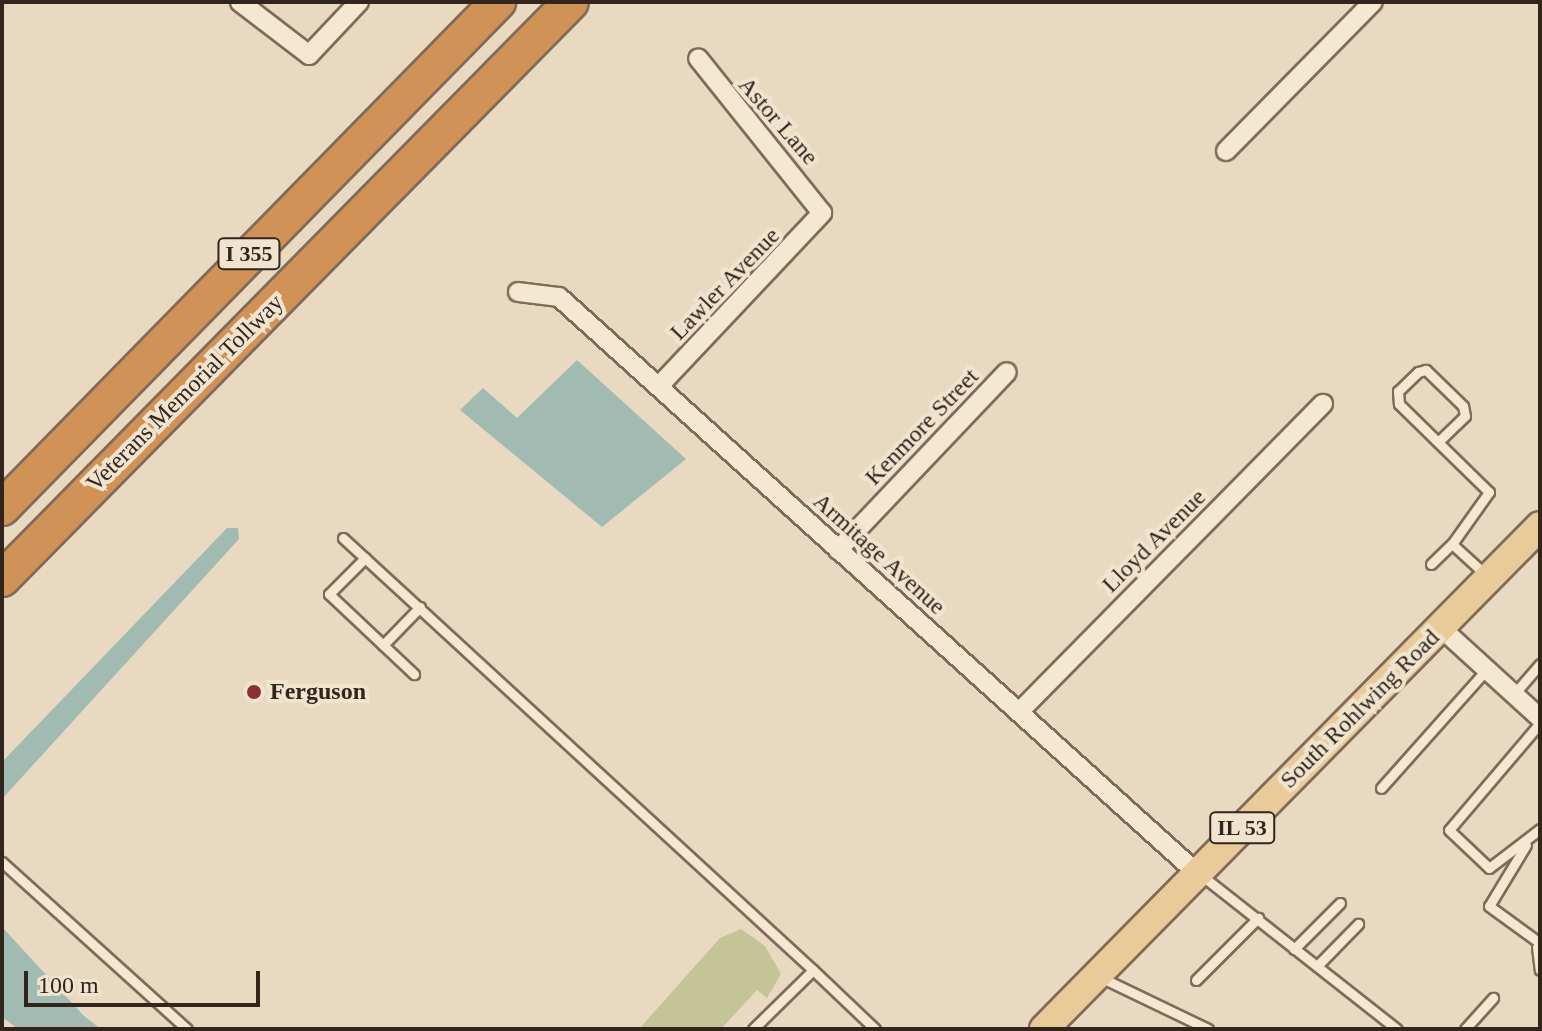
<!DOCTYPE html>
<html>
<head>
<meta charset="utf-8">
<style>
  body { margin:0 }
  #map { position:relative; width:1542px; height:1031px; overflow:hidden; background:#e9d9c0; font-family:"Times New Roman",serif }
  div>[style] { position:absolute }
  .green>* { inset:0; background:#c4c596 }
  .water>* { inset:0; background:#a2bbb2 }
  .roads { filter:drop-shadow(2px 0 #806b5a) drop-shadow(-2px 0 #806b5a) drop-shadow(0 2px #806b5a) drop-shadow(0 -2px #806b5a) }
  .service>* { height:9px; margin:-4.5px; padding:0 4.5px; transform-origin:4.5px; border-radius:4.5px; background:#f5e8d2 }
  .minor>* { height:18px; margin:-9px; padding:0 9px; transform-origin:9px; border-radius:9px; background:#f5e8d2 }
  .primary>* { height:28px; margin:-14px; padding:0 14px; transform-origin:14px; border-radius:14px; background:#e9cb9a }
  .motorway>* { height:34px; margin:-17px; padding:0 17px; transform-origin:17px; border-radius:17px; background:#d19257 }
  .dots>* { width:22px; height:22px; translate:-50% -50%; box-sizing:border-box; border:4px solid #f1e4cf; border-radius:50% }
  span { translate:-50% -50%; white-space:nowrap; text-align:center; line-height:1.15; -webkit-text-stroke:8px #f1e4cf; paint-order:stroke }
  .shield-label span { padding:2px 6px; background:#f1e4cf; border:2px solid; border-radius:6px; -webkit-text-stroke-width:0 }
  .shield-label { font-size:22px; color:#31251d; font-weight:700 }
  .street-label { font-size:24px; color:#31251d }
  .poi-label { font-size:24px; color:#31251d; font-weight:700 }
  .left { translate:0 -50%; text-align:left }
  .frame { position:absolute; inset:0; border:4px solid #31251d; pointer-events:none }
  .scale { position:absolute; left:24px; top:971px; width:236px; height:36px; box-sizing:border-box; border:4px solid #31251d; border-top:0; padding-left:10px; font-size:24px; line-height:28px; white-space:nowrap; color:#31251d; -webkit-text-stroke:6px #f1e4cf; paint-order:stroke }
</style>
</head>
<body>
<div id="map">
  <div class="green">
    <i style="clip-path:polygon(741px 929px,765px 946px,781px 974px,767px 998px,757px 990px,721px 1029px,639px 1029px,720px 938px)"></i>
  </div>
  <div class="water">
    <i style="clip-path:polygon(577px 360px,686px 459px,602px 527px,460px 410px,483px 388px,517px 418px)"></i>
    <i style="clip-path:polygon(227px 528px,238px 528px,239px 539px,2px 799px,2px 762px)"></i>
    <i style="clip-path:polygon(2px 927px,84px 1016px,101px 1029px,18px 1029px,2px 1017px)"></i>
  </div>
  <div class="roads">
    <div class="service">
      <i style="left:1438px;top:442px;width:37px;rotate:-44deg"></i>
      <i style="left:1465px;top:416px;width:10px;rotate:-101deg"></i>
      <i style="left:1463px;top:406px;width:52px;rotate:-135.8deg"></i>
      <i style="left:1426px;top:370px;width:8px;rotate:166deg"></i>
      <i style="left:1418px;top:372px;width:28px;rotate:136deg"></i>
      <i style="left:1398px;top:391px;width:13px;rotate:86deg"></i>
      <i style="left:1399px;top:404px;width:126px;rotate:44.4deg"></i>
      <i style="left:1489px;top:492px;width:64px;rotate:125.4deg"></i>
      <i style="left:1452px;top:544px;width:46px;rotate:42.4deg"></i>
      <i style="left:343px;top:538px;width:638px;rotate:42.59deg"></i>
      <i style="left:365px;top:558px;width:51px;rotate:135deg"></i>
      <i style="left:329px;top:594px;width:117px;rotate:43.3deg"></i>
      <i style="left:1431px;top:564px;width:29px;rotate:-44deg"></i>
      <i style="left:383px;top:645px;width:53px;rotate:-45.8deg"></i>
      <i style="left:1514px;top:694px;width:40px;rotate:-49deg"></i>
      <i style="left:1540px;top:723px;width:140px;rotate:130.4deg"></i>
      <i style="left:1449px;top:830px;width:55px;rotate:43.5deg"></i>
      <i style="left:1489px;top:868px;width:64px;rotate:-37.4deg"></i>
      <i style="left:1381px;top:788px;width:159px;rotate:-48.3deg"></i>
      <i style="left:1526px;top:845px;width:71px;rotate:121.2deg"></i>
      <i style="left:1489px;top:906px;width:63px;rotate:36deg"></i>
      <i style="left:2px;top:862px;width:249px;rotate:42.1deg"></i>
      <i style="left:1201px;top:875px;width:249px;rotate:38.2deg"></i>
      <i style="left:1537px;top:947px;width:23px;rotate:83deg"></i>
      <i style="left:1294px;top:949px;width:65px;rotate:-45deg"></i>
      <i style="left:1317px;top:966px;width:59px;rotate:-45.7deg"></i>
      <i style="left:1100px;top:977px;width:120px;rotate:25.7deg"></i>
      <i style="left:1196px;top:980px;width:88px;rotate:-45deg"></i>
      <i style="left:753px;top:1029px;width:84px;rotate:-44.5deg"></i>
      <i style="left:813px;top:970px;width:86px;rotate:43.6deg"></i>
      <i style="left:1465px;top:1029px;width:42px;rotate:-47.9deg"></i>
    </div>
    <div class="minor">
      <i style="left:240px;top:2px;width:87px;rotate:37.5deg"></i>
      <i style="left:309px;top:55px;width:73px;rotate:-46.7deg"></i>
      <i style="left:1226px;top:151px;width:209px;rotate:-45.4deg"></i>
      <i style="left:518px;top:292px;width:41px;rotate:7deg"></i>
      <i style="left:559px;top:297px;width:861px;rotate:42.08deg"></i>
      <i style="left:659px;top:386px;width:238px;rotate:-46.7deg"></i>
      <i style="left:822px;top:213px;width:198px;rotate:-128.7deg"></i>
      <i style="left:838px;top:550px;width:245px;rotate:-46.5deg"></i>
      <i style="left:1440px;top:627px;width:135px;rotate:42.3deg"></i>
      <i style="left:1019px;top:712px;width:433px;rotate:-45.4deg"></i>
    </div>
    <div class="primary">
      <i style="left:1044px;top:1029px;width:706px;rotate:-45.4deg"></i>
    </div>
    <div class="motorway">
      <i style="left:2px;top:508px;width:709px;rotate:-45.57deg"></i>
      <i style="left:2px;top:579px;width:810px;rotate:-45.4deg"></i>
    </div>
  </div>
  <div class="dots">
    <i style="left:254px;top:692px;background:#893037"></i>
  </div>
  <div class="shield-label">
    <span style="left:249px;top:254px">I 355</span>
    <span style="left:1242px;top:828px">IL 53</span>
  </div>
  <div class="street-label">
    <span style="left:778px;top:121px;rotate:49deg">Astor Lane</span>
    <span style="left:725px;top:284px;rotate:-46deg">Lawler Avenue</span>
    <span style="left:185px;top:393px;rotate:-45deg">Veterans Memorial Tollway</span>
    <span style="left:922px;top:427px;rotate:-46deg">Kenmore Street</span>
    <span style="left:1154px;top:541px;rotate:-45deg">Lloyd Avenue</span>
    <span style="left:879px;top:554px;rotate:42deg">Armitage Avenue</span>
    <span style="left:1360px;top:709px;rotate:-45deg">South Rohlwing Road</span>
  </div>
  <div class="poi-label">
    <span class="left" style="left:270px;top:692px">Ferguson</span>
  </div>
  <div class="frame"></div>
  <div class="scale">100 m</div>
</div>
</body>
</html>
